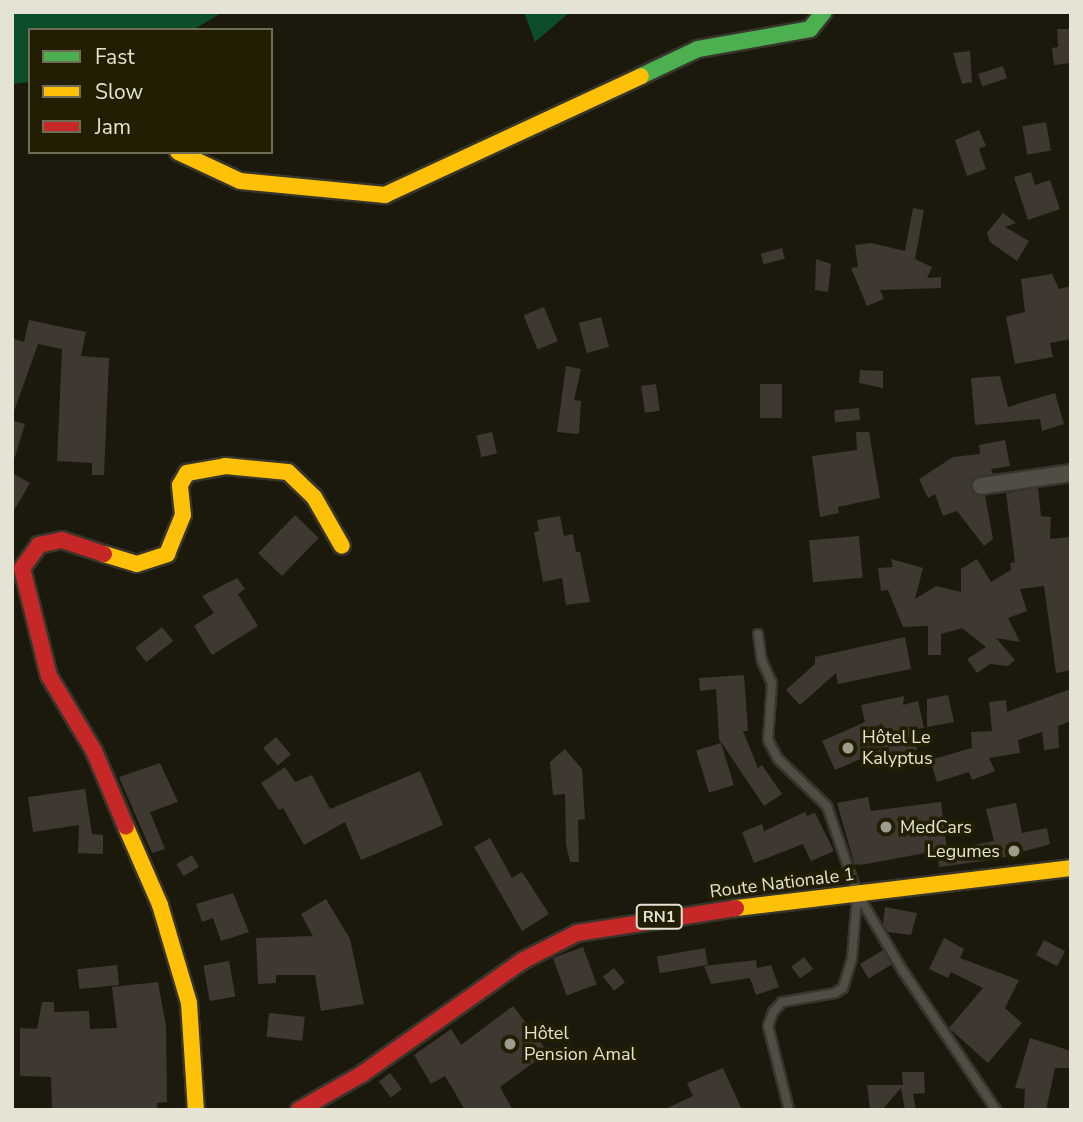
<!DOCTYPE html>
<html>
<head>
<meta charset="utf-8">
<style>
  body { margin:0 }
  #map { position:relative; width:1083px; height:1122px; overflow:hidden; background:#1b190b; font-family:"Nunito Sans",sans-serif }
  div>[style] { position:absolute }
  .forest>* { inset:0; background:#0b4e29 }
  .building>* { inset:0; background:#3e3831; transform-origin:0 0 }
  .roads { filter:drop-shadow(2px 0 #37352c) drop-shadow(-2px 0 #37352c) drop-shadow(0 2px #37352c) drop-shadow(0 -2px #37352c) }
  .lane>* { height:8px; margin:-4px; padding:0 4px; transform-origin:4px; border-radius:4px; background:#504e44 }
  .street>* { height:16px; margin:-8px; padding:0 8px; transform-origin:8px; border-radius:8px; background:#504e44 }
  .fast>* { height:16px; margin:-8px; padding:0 8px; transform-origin:8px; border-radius:8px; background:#4caf50 }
  .slow>* { height:16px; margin:-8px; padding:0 8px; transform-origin:8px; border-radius:8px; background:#ffc107 }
  .jam>* { height:16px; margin:-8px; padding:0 8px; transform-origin:8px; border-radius:8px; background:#c62828 }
  .dots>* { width:19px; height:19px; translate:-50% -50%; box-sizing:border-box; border:4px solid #221e04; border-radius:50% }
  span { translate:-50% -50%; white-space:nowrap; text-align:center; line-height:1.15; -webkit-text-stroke:7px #221e04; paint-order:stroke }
  .shield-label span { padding:2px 5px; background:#221e04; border:2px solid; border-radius:5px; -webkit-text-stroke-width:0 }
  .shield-label { font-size:16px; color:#e5e3d3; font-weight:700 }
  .poi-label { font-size:18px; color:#e5e3d3 }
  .left { translate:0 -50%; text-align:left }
  .right { translate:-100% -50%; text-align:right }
  .street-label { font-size:18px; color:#e5e3d3 }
  .frame { position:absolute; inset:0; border:14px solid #e5e3d3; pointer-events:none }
  .legend { position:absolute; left:28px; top:28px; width:245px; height:126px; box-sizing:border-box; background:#221e04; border:2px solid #706d57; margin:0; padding:9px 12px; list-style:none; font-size:21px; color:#e5e3d3 }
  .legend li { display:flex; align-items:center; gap:14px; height:35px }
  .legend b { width:35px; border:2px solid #706d57 }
</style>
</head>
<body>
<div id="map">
  <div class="forest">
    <i style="clip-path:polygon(12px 12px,223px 12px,193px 30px,30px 30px,30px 82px,12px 84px)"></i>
    <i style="clip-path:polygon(524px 12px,570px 12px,535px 42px)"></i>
  </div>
  <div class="building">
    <i style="clip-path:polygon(1057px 29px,1071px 29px,1071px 63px,1054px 65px,1052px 48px,1058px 47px)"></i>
    <i style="clip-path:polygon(970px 51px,972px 82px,962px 84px,953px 53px)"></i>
    <i style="left:1003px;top:66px;width:13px;height:26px;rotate:72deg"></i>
    <i style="left:1046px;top:122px;width:29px;height:24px;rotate:80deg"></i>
    <i style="clip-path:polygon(979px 130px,986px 146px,979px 149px,986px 169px,967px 176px,955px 140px)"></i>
    <i style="clip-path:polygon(1031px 172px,1035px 185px,1050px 180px,1060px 209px,1028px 220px,1014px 177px)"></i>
    <i style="clip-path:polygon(913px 208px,924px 210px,915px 259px,932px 267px,927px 278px,941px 277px,941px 288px,880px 290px,884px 299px,867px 306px,851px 268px,858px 267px,855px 245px,871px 243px,905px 251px)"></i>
    <i style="clip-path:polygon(1003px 213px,1016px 223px,1005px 227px,1029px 241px,1017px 261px,990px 242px,987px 233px)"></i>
    <i style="left:782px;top:248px;width:11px;height:22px;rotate:75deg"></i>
    <i style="clip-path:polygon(816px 259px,831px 264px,828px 292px,815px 290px)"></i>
    <i style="clip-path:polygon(1052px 274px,1059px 289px,1071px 286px,1071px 339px,1050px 343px,1053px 357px,1015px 364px,1006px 317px,1025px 312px,1021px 279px)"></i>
    <i style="left:544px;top:307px;width:37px;height:22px;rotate:68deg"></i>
    <i style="left:601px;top:317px;width:31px;height:23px;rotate:75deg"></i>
    <i style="clip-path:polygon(29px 320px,86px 332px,81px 356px,109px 358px,104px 475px,92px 475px,92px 463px,57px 461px,62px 349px,38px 344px,12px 417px,12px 338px,24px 342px)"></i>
    <i style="clip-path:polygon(566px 366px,581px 369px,574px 400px,581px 401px,579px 434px,557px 432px)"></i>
    <i style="clip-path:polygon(860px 370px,883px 371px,883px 388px,859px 383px)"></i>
    <i style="clip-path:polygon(1000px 376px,1008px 407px,1055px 393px,1064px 424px,1042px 431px,1040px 419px,975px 425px,971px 378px)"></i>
    <i style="left:656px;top:384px;width:27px;height:15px;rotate:82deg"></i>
    <i style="left:760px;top:384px;width:22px;height:34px"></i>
    <i style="left:859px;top:408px;width:12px;height:25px;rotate:85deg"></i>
    <i style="clip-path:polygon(12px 420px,25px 424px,15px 457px,12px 457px)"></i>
    <i style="left:492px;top:432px;width:22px;height:16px;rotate:77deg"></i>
    <i style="clip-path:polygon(856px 432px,869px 432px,880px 498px,838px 507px,839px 513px,820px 517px,812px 456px,857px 450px)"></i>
    <i style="clip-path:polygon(1005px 440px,1010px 466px,991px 469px,993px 474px,971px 483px,973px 493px,985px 496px,993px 539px,984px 546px,957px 511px,943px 516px,935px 494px,928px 498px,919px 479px,953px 457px,980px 454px,979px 445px)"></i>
    <i style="clip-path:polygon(12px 473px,30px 483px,12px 514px)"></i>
    <i style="clip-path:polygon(1038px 488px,1041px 516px,1051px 517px,1050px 539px,1071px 537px,1071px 670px,1056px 673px,1044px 586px,1020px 589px,1027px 611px,1008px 618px,1020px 642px,996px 638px,1015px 660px,1008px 666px,990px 664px,977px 673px,967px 659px,986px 647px,962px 628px,941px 634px,941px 655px,928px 655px,928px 626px,903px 627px,888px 590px,881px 591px,878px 568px,893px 567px,891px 559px,923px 568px,915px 599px,936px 586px,961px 592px,961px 569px,977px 559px,991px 582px,1011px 570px,1010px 563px,1015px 562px,1006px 493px)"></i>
    <i style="left:295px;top:515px;width:33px;height:53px;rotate:44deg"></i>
    <i style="clip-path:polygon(560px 516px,564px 536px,573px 534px,576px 552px,580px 552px,590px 602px,566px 605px,562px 578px,543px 582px,534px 532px,539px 531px,537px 520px)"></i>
    <i style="left:859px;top:536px;width:42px;height:50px;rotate:85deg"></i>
    <i style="clip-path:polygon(237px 578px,245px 589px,238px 594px,258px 626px,212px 655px,194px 626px,214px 613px,202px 596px)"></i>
    <i style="left:162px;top:627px;width:18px;height:34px;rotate:52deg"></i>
    <i style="clip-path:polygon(905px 637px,911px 669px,838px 684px,836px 673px,800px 705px,786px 690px,815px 664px,815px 657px)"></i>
    <i style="clip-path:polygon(744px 675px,748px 731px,743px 731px,758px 768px,762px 765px,782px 794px,764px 806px,719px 739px,716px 689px,700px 691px,699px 678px)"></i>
    <i style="clip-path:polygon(1071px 689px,1071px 721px,1058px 726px,1059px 748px,1044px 750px,1042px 732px,1018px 740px,1020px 753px,989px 758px,995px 771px,972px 780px,969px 772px,937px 782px,930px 760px,972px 748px,971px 732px,992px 731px,989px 702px,1006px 700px,1007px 712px)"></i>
    <i style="clip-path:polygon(948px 695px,954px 722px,927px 727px,927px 699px)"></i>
    <i style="clip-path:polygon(904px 696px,903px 705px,918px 701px,924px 728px,912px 730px,917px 750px,874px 759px,872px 754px,835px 770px,822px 741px,865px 722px,861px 705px)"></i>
    <i style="left:276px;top:737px;width:23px;height:17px;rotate:50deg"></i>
    <i style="left:721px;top:743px;width:44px;height:26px;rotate:73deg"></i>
    <i style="clip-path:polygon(565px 749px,582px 769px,585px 819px,578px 820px,579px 862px,570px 862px,566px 844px,565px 794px,553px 795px,550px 762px)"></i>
    <i style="clip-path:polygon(160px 763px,178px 802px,150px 812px,165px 849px,152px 853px,119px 777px)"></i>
    <i style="clip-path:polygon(285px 767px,295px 782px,312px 775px,330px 809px,420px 771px,443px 825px,361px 860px,345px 822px,304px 845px,283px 808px,279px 810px,261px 783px)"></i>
    <i style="clip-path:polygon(85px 789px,92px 834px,103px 835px,103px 854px,78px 853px,79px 825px,33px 832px,28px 797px)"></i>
    <i style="clip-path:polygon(868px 797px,871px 811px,941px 802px,947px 849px,855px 866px,837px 803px)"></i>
    <i style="clip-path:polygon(1016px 803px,1022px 833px,1047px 828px,1050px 844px,998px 859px,939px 867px,937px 852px,994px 841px,986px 809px)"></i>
    <i style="clip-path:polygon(805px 812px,807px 816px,815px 813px,834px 851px,811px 861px,803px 844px,754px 863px,742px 832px,762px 824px,764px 831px)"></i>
    <i style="clip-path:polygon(490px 838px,512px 878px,522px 872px,549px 914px,522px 931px,474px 847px)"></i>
    <i style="left:192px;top:855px;width:14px;height:18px;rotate:60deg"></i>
    <i style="clip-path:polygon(233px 893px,249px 932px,221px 941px,213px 918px,202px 922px,196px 904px)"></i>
    <i style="clip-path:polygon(326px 899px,350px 939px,364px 1004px,321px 1011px,315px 975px,276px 975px,276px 983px,258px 984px,256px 938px,313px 936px,301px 914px)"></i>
    <i style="clip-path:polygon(885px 907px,917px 913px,911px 935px,888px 932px,883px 924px)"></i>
    <i style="clip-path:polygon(944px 938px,964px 949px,960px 958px,1019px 980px,1005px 1008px,1022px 1023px,988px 1063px,949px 1028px,983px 988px,951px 972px,948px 978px,929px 969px)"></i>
    <i style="left:1044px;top:940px;width:24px;height:17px;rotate:28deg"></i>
    <i style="left:583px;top:947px;width:40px;height:32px;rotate:70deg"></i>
    <i style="left:705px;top:948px;width:17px;height:49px;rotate:80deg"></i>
    <i style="left:883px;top:950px;width:17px;height:27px;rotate:59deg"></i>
    <i style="left:804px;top:957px;width:15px;height:16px;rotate:53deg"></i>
    <i style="clip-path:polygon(756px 960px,757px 968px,771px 965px,779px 987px,756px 995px,750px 978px,711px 984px,704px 966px)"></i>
    <i style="left:229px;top:961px;width:36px;height:26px;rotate:80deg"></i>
    <i style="left:117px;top:965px;width:20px;height:40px;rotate:84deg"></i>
    <i style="left:614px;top:968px;width:18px;height:14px;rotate:52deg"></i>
    <i style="clip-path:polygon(158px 982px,166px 1026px,167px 1102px,157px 1103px,158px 1110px,52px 1110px,51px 1077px,20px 1076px,20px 1028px,37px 1029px,42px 1002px,54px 1002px,54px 1012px,89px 1011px,90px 1029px,117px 1028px,112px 987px)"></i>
    <i style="clip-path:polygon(513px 1006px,548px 1052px,500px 1087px,513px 1110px,465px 1110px,445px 1076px,431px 1084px,414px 1055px,451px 1029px,461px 1045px)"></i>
    <i style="left:269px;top:1013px;width:36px;height:24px;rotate:6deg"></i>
    <i style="clip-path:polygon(1030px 1038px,1071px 1051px,1071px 1068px,1055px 1068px,1046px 1110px,1024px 1110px,1025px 1089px,1015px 1088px)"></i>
    <i style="clip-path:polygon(723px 1068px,742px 1110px,663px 1110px,693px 1096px,687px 1083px)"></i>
    <i style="clip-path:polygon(902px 1072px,924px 1072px,925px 1093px,913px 1094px,916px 1110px,905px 1110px,901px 1088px,882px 1110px,870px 1110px,867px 1085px,903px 1085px)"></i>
    <i style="left:390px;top:1073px;width:20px;height:14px;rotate:53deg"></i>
  </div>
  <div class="roads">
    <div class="lane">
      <i style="left:758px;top:634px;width:27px;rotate:82deg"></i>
      <i style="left:762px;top:661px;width:24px;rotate:66deg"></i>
      <i style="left:772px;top:683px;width:57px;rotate:94deg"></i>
      <i style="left:768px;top:740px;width:21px;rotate:62deg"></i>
      <i style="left:778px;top:759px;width:68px;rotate:43.8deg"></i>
      <i style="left:827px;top:806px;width:92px;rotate:71deg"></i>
      <i style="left:857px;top:893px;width:91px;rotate:59.5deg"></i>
      <i style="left:903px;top:971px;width:167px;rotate:56.2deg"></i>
      <i style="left:789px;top:1110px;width:87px;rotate:-104deg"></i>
      <i style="left:768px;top:1026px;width:15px;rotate:-70deg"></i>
      <i style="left:773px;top:1012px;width:13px;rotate:-48deg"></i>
      <i style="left:782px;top:1002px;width:54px;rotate:-9.6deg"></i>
      <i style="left:835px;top:993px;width:9px;rotate:-32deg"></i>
      <i style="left:843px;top:988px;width:31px;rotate:-73deg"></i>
      <i style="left:852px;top:958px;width:62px;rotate:-85.4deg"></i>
    </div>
    <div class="street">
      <i style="left:981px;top:486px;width:91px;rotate:-8.2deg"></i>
    </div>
    <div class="fast">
      <i style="left:641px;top:76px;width:63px;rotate:-25.3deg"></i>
      <i style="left:698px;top:49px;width:114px;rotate:-10.1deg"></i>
      <i style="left:810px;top:29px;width:22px;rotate:-51deg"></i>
    </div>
    <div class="slow">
      <i style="left:178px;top:152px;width:68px;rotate:25.1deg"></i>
      <i style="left:240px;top:181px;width:146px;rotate:5.5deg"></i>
      <i style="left:385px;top:195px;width:282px;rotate:-24.9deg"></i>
      <i style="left:104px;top:554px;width:34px;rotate:17deg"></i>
      <i style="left:137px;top:564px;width:32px;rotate:-18deg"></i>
      <i style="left:167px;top:554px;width:42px;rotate:-67.7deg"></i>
      <i style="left:183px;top:515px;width:30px;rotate:-96deg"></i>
      <i style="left:180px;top:485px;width:14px;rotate:-60deg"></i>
      <i style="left:187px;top:473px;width:39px;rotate:-10deg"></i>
      <i style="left:225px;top:466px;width:63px;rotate:5.4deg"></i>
      <i style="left:288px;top:472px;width:36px;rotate:44deg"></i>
      <i style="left:314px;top:497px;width:56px;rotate:60.3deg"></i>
      <i style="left:126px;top:827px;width:85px;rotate:66.4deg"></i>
      <i style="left:160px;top:905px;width:102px;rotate:73.5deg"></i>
      <i style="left:189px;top:1003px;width:107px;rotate:86.3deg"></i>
      <i style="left:736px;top:908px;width:337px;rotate:-6.8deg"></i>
    </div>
    <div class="jam">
      <i style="left:104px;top:554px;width:44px;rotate:-161.6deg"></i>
      <i style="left:62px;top:540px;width:24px;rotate:168deg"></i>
      <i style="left:39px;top:545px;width:29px;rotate:126deg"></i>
      <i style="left:22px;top:568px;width:111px;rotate:76deg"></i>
      <i style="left:49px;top:676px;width:87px;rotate:59deg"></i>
      <i style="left:94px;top:751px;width:82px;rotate:67.2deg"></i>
      <i style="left:299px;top:1110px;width:73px;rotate:-29.7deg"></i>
      <i style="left:362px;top:1074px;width:196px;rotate:-35.2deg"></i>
      <i style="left:522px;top:961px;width:62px;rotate:-27deg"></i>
      <i style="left:577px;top:933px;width:161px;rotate:-8.9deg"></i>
    </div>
  </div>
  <div class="dots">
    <i style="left:848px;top:748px;background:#9e9c8d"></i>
    <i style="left:886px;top:827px;background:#9e9c8d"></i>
    <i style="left:1014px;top:851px;background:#9e9c8d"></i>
    <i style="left:510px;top:1044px;background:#9e9c8d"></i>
  </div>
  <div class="shield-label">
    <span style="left:659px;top:917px">RN1</span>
  </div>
  <div class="poi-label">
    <span class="left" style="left:862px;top:748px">Hôtel Le<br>Kalyptus</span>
    <span class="left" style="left:900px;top:827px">MedCars</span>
    <span class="right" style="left:1000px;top:851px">Legumes</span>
    <span class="left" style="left:524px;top:1044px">Hôtel<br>Pension Amal</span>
  </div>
  <div class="street-label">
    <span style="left:782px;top:883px;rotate:-7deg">Route Nationale 1</span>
  </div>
  <div class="frame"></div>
  <ul class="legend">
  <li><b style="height:9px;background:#4caf50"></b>Fast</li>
  <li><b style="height:9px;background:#ffc107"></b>Slow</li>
  <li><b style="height:9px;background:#c62828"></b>Jam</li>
  </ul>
</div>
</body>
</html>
